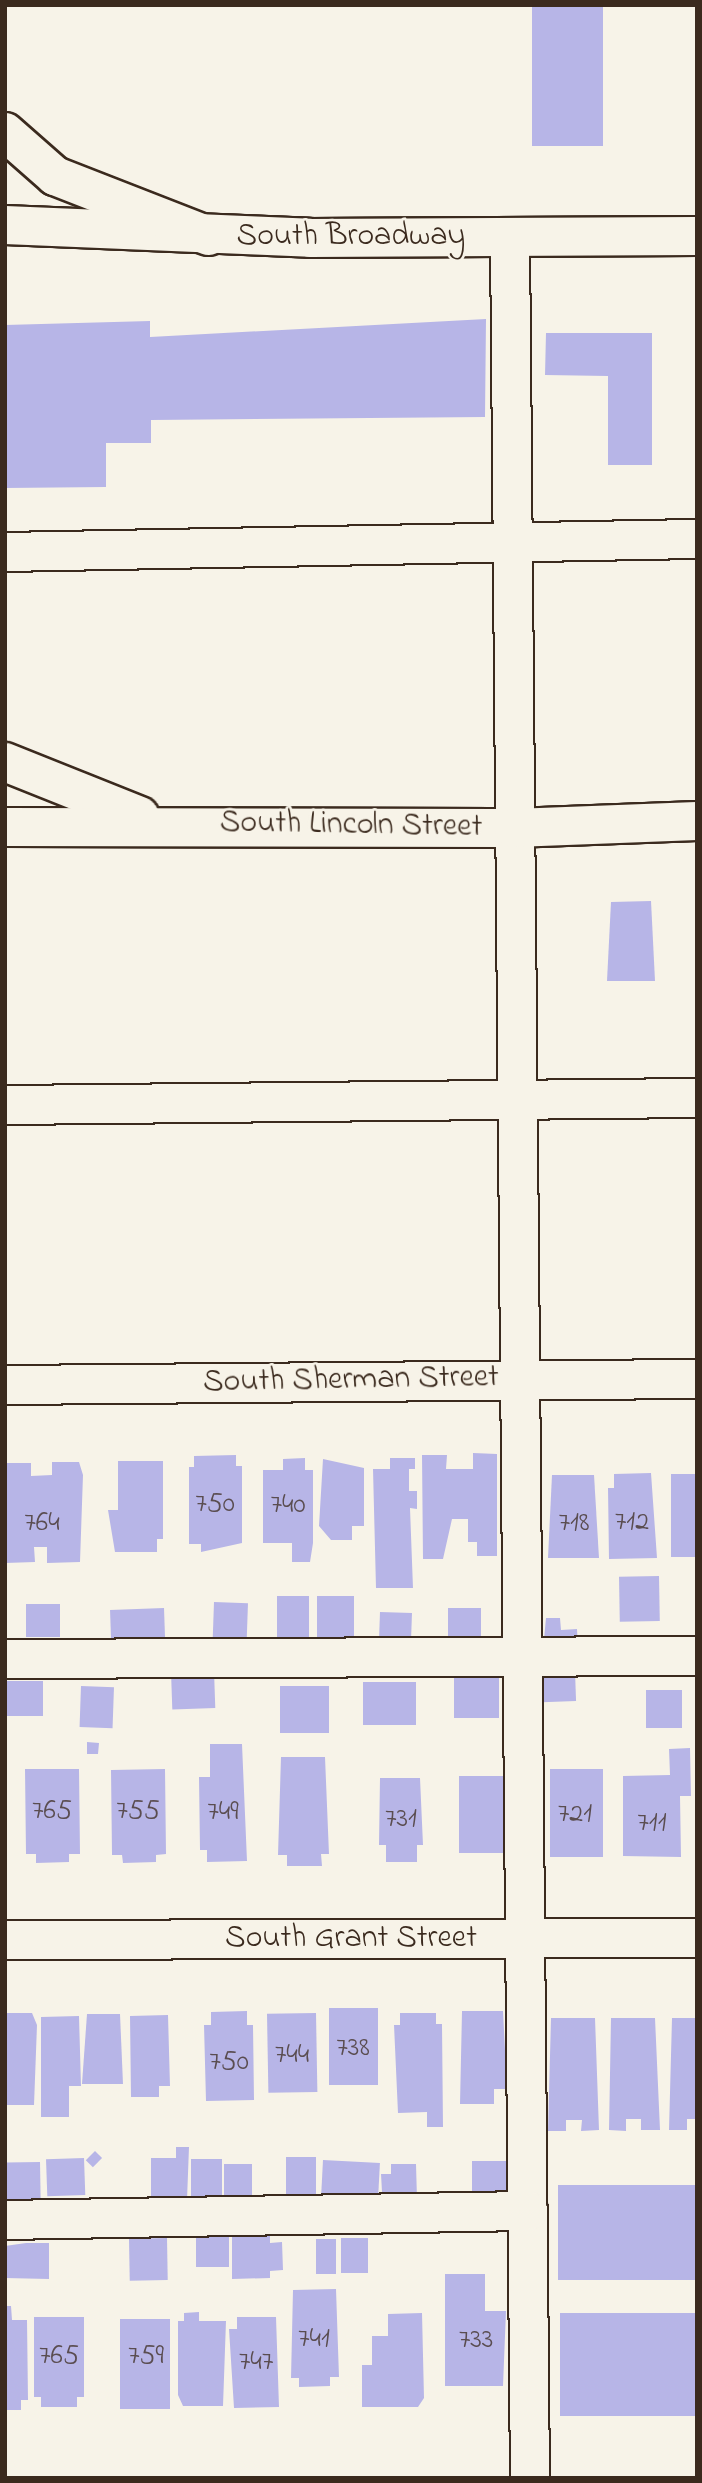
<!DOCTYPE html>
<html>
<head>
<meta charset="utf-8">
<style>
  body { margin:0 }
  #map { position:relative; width:702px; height:2483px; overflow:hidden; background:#f7f3e8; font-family:"Indie Flower",sans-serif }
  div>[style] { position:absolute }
  .building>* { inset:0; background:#b7b5e7; transform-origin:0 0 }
  .roads { filter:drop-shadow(2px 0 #3b2a1e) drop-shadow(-2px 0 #3b2a1e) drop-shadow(0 2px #3b2a1e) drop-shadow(0 -2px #3b2a1e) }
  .minor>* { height:38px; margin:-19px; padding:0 19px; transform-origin:19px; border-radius:19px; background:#f7f3e8 }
  .major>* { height:38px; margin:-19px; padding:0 19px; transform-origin:19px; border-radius:19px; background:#f7f3e8 }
  .highway>* { height:38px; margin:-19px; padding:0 19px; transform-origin:19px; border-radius:19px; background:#f7f3e8 }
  span { translate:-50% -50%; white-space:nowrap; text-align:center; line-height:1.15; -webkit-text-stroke:5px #f7f3e8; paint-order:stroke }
  .number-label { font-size:28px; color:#5a4d50 }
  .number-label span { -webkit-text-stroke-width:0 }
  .street-label { font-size:32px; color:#3b2a1e }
  .frame { position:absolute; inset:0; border:7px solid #3b2a1e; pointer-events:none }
</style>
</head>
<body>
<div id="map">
  <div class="building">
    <i style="left:532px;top:5px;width:71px;height:141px"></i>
    <i style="clip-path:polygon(486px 319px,485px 417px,151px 420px,151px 443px,106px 443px,106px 487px,5px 488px,5px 325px,150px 321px,150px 337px)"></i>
    <i style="clip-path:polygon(546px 333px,652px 333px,652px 465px,608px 465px,608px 376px,545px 375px)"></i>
    <i style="clip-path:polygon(651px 901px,655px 981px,607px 981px,611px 902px)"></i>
    <i style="clip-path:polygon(473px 1453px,497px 1454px,497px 1556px,477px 1556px,477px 1542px,468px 1542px,468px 1519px,452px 1519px,443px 1559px,423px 1559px,422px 1455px,447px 1455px,446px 1469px,473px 1469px)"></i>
    <i style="clip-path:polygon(236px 1455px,236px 1466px,242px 1466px,242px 1543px,201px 1552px,201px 1544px,189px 1544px,189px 1467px,194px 1467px,194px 1456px)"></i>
    <i style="clip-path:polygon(305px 1458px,305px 1470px,313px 1470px,313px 1543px,310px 1562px,292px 1562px,292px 1543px,263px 1543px,263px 1470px,283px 1470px,283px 1459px)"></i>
    <i style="clip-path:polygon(390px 1458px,415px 1458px,415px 1469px,409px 1469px,409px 1491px,417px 1491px,417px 1509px,410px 1508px,413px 1588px,376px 1588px,373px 1469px,390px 1469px)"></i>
    <i style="clip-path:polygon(323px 1459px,364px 1468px,364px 1526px,352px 1526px,352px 1540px,331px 1540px,319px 1526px)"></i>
    <i style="clip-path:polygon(118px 1461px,163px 1461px,163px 1539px,157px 1539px,157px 1552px,115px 1552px,108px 1510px,118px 1510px)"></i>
    <i style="clip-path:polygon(52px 1462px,79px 1462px,83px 1475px,80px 1562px,47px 1563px,47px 1547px,34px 1547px,35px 1562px,5px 1563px,5px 1463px,31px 1463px,31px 1476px,52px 1475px)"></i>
    <i style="clip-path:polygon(651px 1473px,657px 1558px,609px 1559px,608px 1488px,614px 1488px,614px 1474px)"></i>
    <i style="left:671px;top:1474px;width:26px;height:83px"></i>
    <i style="clip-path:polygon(552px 1475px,594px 1475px,599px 1558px,548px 1558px)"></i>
    <i style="left:659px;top:1576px;width:45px;height:40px;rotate:89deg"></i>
    <i style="left:277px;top:1596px;width:32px;height:47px"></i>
    <i style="left:317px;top:1596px;width:37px;height:43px"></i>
    <i style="left:214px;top:1602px;width:34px;height:37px;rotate:2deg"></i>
    <i style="left:26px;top:1604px;width:34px;height:33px"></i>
    <i style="left:164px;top:1608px;width:31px;height:54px;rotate:88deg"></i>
    <i style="left:448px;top:1608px;width:33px;height:34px"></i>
    <i style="left:380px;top:1612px;width:32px;height:33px;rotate:2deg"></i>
    <i style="clip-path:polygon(546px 1618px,560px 1618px,561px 1630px,577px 1629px,578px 1649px,543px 1650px)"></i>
    <i style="left:214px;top:1671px;width:37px;height:43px;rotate:88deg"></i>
    <i style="left:575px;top:1671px;width:30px;height:34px;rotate:88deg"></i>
    <i style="left:454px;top:1673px;width:45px;height:45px"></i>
    <i style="left:5px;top:1681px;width:38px;height:35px"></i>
    <i style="left:363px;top:1682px;width:53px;height:43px"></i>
    <i style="left:81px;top:1686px;width:33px;height:41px;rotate:2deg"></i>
    <i style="left:280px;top:1686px;width:49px;height:47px"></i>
    <i style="left:646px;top:1690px;width:36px;height:38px"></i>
    <i style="clip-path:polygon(87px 1742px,99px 1743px,98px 1754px,87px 1754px)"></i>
    <i style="clip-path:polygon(210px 1744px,242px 1744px,247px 1861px,207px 1862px,207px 1850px,200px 1850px,199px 1777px,210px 1777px)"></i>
    <i style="clip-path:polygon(690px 1748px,691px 1796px,680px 1796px,681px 1857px,623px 1856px,623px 1776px,670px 1775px,669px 1749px)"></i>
    <i style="clip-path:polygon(281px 1757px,325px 1757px,329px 1854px,321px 1854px,322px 1866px,287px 1866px,287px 1855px,278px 1855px)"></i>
    <i style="clip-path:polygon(25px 1769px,79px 1769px,80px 1854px,69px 1854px,69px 1862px,36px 1863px,36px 1854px,26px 1854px)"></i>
    <i style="clip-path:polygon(165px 1769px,166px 1854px,156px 1855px,156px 1862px,123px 1863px,122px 1855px,112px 1855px,111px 1770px)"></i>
    <i style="left:550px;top:1769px;width:53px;height:88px"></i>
    <i style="left:459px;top:1776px;width:45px;height:77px"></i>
    <i style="clip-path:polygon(380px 1778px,420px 1778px,423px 1845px,417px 1845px,417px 1862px,386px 1862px,386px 1845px,379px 1845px)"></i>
    <i style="left:378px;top:2008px;width:77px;height:49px;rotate:90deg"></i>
    <i style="clip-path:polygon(247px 2011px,247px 2025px,253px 2025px,254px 2100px,206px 2101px,204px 2025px,211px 2025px,211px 2012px)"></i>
    <i style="clip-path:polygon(462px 2011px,503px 2011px,507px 2089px,494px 2089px,494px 2104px,460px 2104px)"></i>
    <i style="clip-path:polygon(5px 2013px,32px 2013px,37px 2025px,34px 2105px,5px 2105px)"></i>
    <i style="left:316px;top:2013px;width:79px;height:49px;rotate:89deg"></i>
    <i style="clip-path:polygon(400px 2013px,436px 2013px,436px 2024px,442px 2024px,443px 2127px,427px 2127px,427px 2112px,398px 2113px,394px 2025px,400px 2025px)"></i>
    <i style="clip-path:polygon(87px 2014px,120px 2014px,123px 2084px,82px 2084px)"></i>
    <i style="clip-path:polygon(168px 2015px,170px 2086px,159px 2086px,159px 2097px,131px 2097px,130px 2016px)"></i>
    <i style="clip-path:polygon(79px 2016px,81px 2086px,69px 2086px,69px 2117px,41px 2117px,41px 2017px)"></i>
    <i style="clip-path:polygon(551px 2018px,595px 2018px,599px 2130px,581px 2131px,582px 2120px,566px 2120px,566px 2131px,548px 2131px)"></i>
    <i style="clip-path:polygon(611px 2018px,655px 2018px,660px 2130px,641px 2130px,641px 2119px,626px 2119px,626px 2131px,609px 2130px)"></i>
    <i style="clip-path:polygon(672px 2018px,697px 2018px,697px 2119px,687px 2119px,687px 2130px,669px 2130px)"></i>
    <i style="clip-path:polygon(176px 2147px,189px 2147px,187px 2200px,151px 2200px,151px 2158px,176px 2158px)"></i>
    <i style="left:95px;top:2151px;width:10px;height:13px;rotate:45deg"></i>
    <i style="left:286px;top:2157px;width:30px;height:39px"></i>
    <i style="left:84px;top:2158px;width:37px;height:38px;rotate:88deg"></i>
    <i style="left:191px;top:2159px;width:31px;height:40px"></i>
    <i style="left:323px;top:2160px;width:57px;height:34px;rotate:3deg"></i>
    <i style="left:472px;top:2161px;width:34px;height:33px"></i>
    <i style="left:40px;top:2162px;width:41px;height:34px;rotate:89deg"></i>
    <i style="left:224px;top:2164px;width:28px;height:35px"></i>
    <i style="clip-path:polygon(391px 2164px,416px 2164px,417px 2199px,392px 2199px,392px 2192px,382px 2192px,381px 2174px,391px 2174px)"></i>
    <i style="left:697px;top:2185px;width:95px;height:139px;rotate:90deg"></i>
    <i style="left:196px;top:2227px;width:33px;height:40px"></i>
    <i style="clip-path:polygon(270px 2236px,270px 2243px,282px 2242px,283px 2270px,270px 2271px,270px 2278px,232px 2279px,232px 2237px)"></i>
    <i style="left:167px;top:2238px;width:42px;height:38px;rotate:89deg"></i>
    <i style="left:341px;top:2238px;width:27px;height:35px"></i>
    <i style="left:316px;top:2239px;width:20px;height:35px"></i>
    <i style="clip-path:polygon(26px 2243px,49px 2243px,49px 2279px,5px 2278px,5px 2246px)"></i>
    <i style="clip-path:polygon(445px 2274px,485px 2274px,485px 2311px,506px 2311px,503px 2386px,445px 2386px)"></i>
    <i style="clip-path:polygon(336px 2289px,339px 2377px,330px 2377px,330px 2386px,299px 2387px,299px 2378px,291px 2378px,293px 2290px)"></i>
    <i style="clip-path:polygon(5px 2306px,11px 2306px,12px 2320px,27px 2320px,28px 2400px,21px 2400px,21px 2410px,5px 2410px)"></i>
    <i style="clip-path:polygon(199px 2312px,199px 2321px,226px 2321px,223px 2406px,183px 2406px,178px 2395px,178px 2321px,184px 2321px,184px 2313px)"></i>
    <i style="clip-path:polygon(422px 2313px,424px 2398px,418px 2407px,362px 2407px,362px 2365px,372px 2365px,372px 2336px,388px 2336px,388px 2314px)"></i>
    <i style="left:697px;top:2313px;width:103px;height:137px;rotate:90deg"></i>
    <i style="clip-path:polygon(34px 2317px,84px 2317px,84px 2397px,77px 2397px,77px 2407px,41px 2407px,41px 2397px,34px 2397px)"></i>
    <i style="clip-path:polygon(237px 2317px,276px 2317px,279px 2407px,234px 2408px,229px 2329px,237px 2329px)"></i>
    <i style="left:120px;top:2319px;width:50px;height:90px"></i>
  </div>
  <div class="roads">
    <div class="minor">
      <i style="left:510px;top:238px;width:2240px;rotate:89.49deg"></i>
      <i style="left:5px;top:552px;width:692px;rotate:-1.08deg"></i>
      <i style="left:5px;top:1105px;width:692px;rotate:-0.58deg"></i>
      <i style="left:5px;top:1385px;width:692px;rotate:-0.5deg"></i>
      <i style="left:5px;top:1659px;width:692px;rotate:-0.25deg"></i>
      <i style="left:5px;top:1940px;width:692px;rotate:-0.17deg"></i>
      <i style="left:5px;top:2220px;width:523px;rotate:-0.99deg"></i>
    </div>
    <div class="major">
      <i style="left:5px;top:225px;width:305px;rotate:2.4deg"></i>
      <i style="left:310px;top:238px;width:387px;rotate:-0.3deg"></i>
      <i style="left:5px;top:762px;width:145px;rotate:21.8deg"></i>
      <i style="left:5px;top:827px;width:509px;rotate:0.11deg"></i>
      <i style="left:514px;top:828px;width:183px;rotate:-2.2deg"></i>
    </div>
    <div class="highway">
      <i style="left:5px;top:132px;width:67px;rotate:41.3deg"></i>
      <i style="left:55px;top:176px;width:165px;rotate:21.3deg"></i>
    </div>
  </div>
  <div class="number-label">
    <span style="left:215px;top:1505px">750</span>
    <span style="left:288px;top:1506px">740</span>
    <span style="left:632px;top:1523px">712</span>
    <span style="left:42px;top:1524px">764</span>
    <span style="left:574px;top:1524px">718</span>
    <span style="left:52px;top:1812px">765</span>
    <span style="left:138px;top:1812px">755</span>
    <span style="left:223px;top:1813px">749</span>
    <span style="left:575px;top:1815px">721</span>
    <span style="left:401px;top:1820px">731</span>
    <span style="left:652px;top:1824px">711</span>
    <span style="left:353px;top:2049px">738</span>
    <span style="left:292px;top:2056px">744</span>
    <span style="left:229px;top:2063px">750</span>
    <span style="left:314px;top:2340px">741</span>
    <span style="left:476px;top:2341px">733</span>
    <span style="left:59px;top:2357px">765</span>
    <span style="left:146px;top:2357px">759</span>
    <span style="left:256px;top:2363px">747</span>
  </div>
  <div class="street-label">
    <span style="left:351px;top:237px">South Broadway</span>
    <span style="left:351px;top:826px;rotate:1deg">South Lincoln Street</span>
    <span style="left:351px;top:1381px;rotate:-1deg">South Sherman Street</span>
    <span style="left:351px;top:1939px">South Grant Street</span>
  </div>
  <div class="frame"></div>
</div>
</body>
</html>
